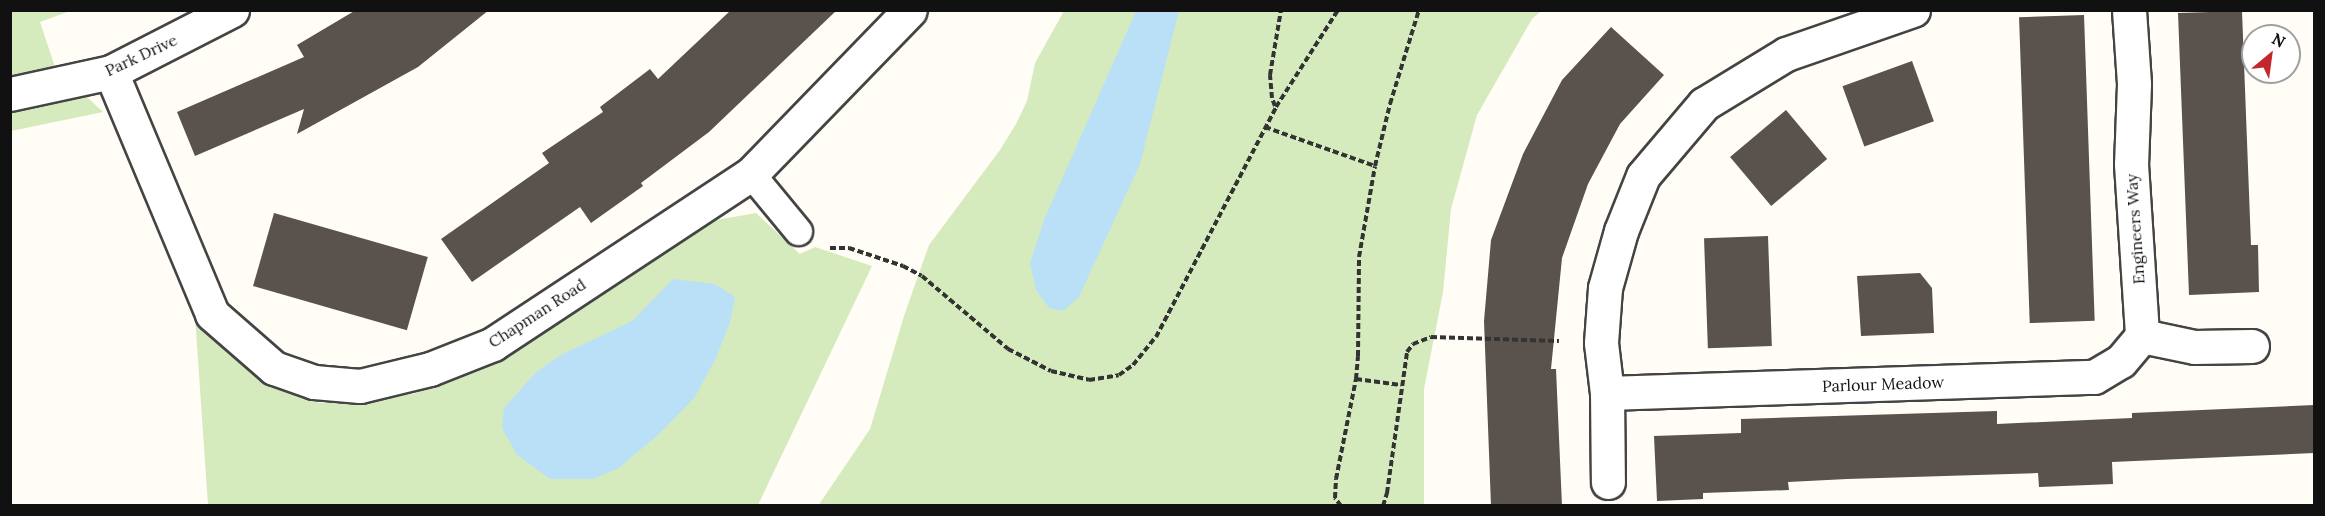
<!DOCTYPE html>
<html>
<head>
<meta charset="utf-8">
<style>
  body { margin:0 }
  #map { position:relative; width:2325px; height:516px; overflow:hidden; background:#fffdf5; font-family:Lora,serif }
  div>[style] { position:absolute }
  .green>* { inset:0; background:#d5ebbd }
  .water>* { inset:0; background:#b9e0f7 }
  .building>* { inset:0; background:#5a524d; transform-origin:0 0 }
  .path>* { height:4px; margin-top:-2px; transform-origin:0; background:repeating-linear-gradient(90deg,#333 0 6px,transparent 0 9px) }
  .roads { filter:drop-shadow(2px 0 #444) drop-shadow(-2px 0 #444) drop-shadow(0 2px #444) drop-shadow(0 -2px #444) }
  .lane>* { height:27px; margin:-13.5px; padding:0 13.5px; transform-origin:13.5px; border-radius:13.5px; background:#fff }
  .street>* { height:33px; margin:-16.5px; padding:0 16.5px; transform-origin:16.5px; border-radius:16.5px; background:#fff }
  span { translate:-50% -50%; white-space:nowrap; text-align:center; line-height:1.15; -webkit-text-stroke:6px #fff; paint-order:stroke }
  .street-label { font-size:16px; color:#111 }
  .frame { position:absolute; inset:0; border:12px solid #111; pointer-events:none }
  .north { position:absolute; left:2241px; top:24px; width:60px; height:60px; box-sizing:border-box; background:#fff; border:2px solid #a0a0a0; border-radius:50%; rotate:29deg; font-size:16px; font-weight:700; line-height:24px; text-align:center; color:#111 }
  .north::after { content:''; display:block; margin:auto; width:21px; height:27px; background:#c4262e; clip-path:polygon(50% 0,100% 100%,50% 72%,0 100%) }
</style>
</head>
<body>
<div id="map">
  <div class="green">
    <i style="clip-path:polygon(11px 11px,70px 11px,40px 22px,55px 67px,103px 112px,11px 131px)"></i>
    <i style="clip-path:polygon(1064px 11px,1541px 11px,1532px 19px,1477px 115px,1451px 209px,1443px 292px,1424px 389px,1424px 505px,818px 506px,870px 429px,905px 313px,929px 245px,1000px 150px,1016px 124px,1027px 101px,1035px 63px)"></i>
    <i style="clip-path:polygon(756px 213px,800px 254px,815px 247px,872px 266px,758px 505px,208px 505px,195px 316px,256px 377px,319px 403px,414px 394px,523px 343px,629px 276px,705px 222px)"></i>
  </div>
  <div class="water">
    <i style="clip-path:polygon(1136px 11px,1179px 11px,1140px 164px,1079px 297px,1063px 311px,1049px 308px,1036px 290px,1030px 263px,1044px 220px)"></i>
    <i style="clip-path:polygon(673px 279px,715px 284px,735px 297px,730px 322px,716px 358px,695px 397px,658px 435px,619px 468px,593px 479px,550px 479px,517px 455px,502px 428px,504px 408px,536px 372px,561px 355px,632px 321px)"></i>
  </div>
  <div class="building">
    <i style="clip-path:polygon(356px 10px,489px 10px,418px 67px,297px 134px,304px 109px,195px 156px,177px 112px,304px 57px,297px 45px)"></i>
    <i style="clip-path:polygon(731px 10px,837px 10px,709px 132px,641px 183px,643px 186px,591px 223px,580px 207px,472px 282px,441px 239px,549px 163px,542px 153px,603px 112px,600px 107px,650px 69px,658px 79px)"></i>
    <i style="clip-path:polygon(2242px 11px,2251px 245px,2258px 245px,2259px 292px,2189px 295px,2178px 13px)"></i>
    <i style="left:2084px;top:15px;width:306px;height:65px;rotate:88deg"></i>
    <i style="clip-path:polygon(1611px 27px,1664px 75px,1620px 124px,1588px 184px,1562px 258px,1551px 369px,1556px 369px,1562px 506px,1491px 506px,1484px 321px,1491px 240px,1523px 154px,1562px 80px)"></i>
    <i style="left:1912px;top:61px;width:64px;height:74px;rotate:70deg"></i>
    <i style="left:1786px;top:110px;width:64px;height:73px;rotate:50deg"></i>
    <i style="left:274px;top:213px;width:160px;height:76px;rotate:16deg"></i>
    <i style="left:1768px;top:236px;width:110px;height:64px;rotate:88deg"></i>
    <i style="clip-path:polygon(1920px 273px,1932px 288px,1934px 333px,1861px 336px,1857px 276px)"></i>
    <i style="clip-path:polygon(2314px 405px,2314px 453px,2112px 462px,2113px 484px,2039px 487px,2038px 473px,1847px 479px,1788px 482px,1789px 490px,1703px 493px,1703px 499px,1657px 501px,1654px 436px,1741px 433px,1741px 419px,1997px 411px,1997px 424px,2132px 418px,2132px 413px)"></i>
  </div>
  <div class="path">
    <i style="left:1275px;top:106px;width:9px;rotate:-111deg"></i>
    <i style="left:1272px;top:98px;width:23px;rotate:-95deg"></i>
    <i style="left:1270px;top:75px;width:66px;rotate:-80.4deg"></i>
    <i style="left:1265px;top:127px;width:117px;rotate:19.5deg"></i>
    <i style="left:830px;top:248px;width:19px"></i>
    <i style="left:849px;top:248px;width:57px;rotate:18.4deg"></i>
    <i style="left:903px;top:266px;width:21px;rotate:28deg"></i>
    <i style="left:922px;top:276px;width:113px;rotate:40.3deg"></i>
    <i style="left:1008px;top:349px;width:48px;rotate:27.1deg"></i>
    <i style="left:1051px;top:371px;width:39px;rotate:13deg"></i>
    <i style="left:1089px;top:380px;width:30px;rotate:-9deg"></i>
    <i style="left:1119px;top:375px;width:17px;rotate:-36deg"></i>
    <i style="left:1133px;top:365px;width:36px;rotate:-51deg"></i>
    <i style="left:1156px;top:337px;width:259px;rotate:-62.4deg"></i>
    <i style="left:1276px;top:107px;width:115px;rotate:-57.4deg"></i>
    <i style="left:1356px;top:379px;width:45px;rotate:7.6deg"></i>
    <i style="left:1341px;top:506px;width:10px;rotate:-127deg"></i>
    <i style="left:1335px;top:498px;width:19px;rotate:-87deg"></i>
    <i style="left:1336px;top:479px;width:102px;rotate:-78.7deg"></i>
    <i style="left:1356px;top:379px;width:23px;rotate:-85deg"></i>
    <i style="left:1358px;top:356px;width:99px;rotate:-89.4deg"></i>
    <i style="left:1359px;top:257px;width:92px;rotate:-80deg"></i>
    <i style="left:1375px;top:166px;width:64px;rotate:-76.4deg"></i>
    <i style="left:1390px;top:104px;width:98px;rotate:-72.9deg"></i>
    <i style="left:1383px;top:506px;width:14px;rotate:-73deg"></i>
    <i style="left:1387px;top:493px;width:142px;rotate:-81.9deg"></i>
    <i style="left:1407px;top:352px;width:10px;rotate:-53deg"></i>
    <i style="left:1413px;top:344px;width:19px;rotate:-21deg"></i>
    <i style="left:1431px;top:337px;width:128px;rotate:1.8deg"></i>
  </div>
  <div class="roads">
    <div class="lane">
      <i style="left:751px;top:174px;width:74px;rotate:50.5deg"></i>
    </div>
    <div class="street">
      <i style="left:1913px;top:10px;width:134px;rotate:160.9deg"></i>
      <i style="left:1786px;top:54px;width:96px;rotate:148.6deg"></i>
      <i style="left:1704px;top:104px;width:94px;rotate:130.3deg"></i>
      <i style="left:1643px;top:176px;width:59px;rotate:111.8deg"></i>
      <i style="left:1621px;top:231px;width:59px;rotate:105.7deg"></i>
      <i style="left:1605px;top:288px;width:55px;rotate:94.2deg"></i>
      <i style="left:1601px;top:343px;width:50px;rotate:83.2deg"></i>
      <i style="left:1607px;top:393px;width:487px;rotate:-1.9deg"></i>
      <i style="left:2094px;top:377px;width:31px;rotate:-31deg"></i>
      <i style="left:2121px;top:361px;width:33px;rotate:-50deg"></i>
      <i style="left:2129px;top:10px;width:74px;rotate:86.1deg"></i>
      <i style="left:2134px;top:84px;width:80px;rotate:92.1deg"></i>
      <i style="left:2131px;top:164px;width:172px;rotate:86.3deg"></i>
      <i style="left:2142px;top:336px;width:53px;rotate:11.9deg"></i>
      <i style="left:2194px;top:347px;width:58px;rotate:-1deg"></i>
      <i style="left:111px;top:72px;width:262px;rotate:67.3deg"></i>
      <i style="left:212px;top:314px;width:82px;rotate:41.1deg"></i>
      <i style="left:274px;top:368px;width:42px;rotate:19.3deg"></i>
      <i style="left:314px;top:382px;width:46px;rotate:5deg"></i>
      <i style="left:360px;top:386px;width:72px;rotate:-13.7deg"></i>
      <i style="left:430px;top:369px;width:68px;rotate:-21.6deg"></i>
      <i style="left:493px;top:344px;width:309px;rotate:-33.4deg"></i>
      <i style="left:751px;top:174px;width:228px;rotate:-45.9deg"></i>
      <i style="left:10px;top:94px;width:103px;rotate:-12.3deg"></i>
      <i style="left:111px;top:72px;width:136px;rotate:-27.1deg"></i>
      <i style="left:1607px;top:393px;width:89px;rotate:89.4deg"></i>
    </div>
  </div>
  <div class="street-label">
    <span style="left:141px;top:55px;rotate:-25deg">Park Drive</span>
    <span style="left:2135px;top:229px;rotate:-94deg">Engineers Way</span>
    <span style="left:537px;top:313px;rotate:-33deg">Chapman Road</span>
    <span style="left:1883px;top:384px;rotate:-2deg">Parlour Meadow</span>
  </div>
  <div class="frame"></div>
  <div class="north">N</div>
</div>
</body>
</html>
